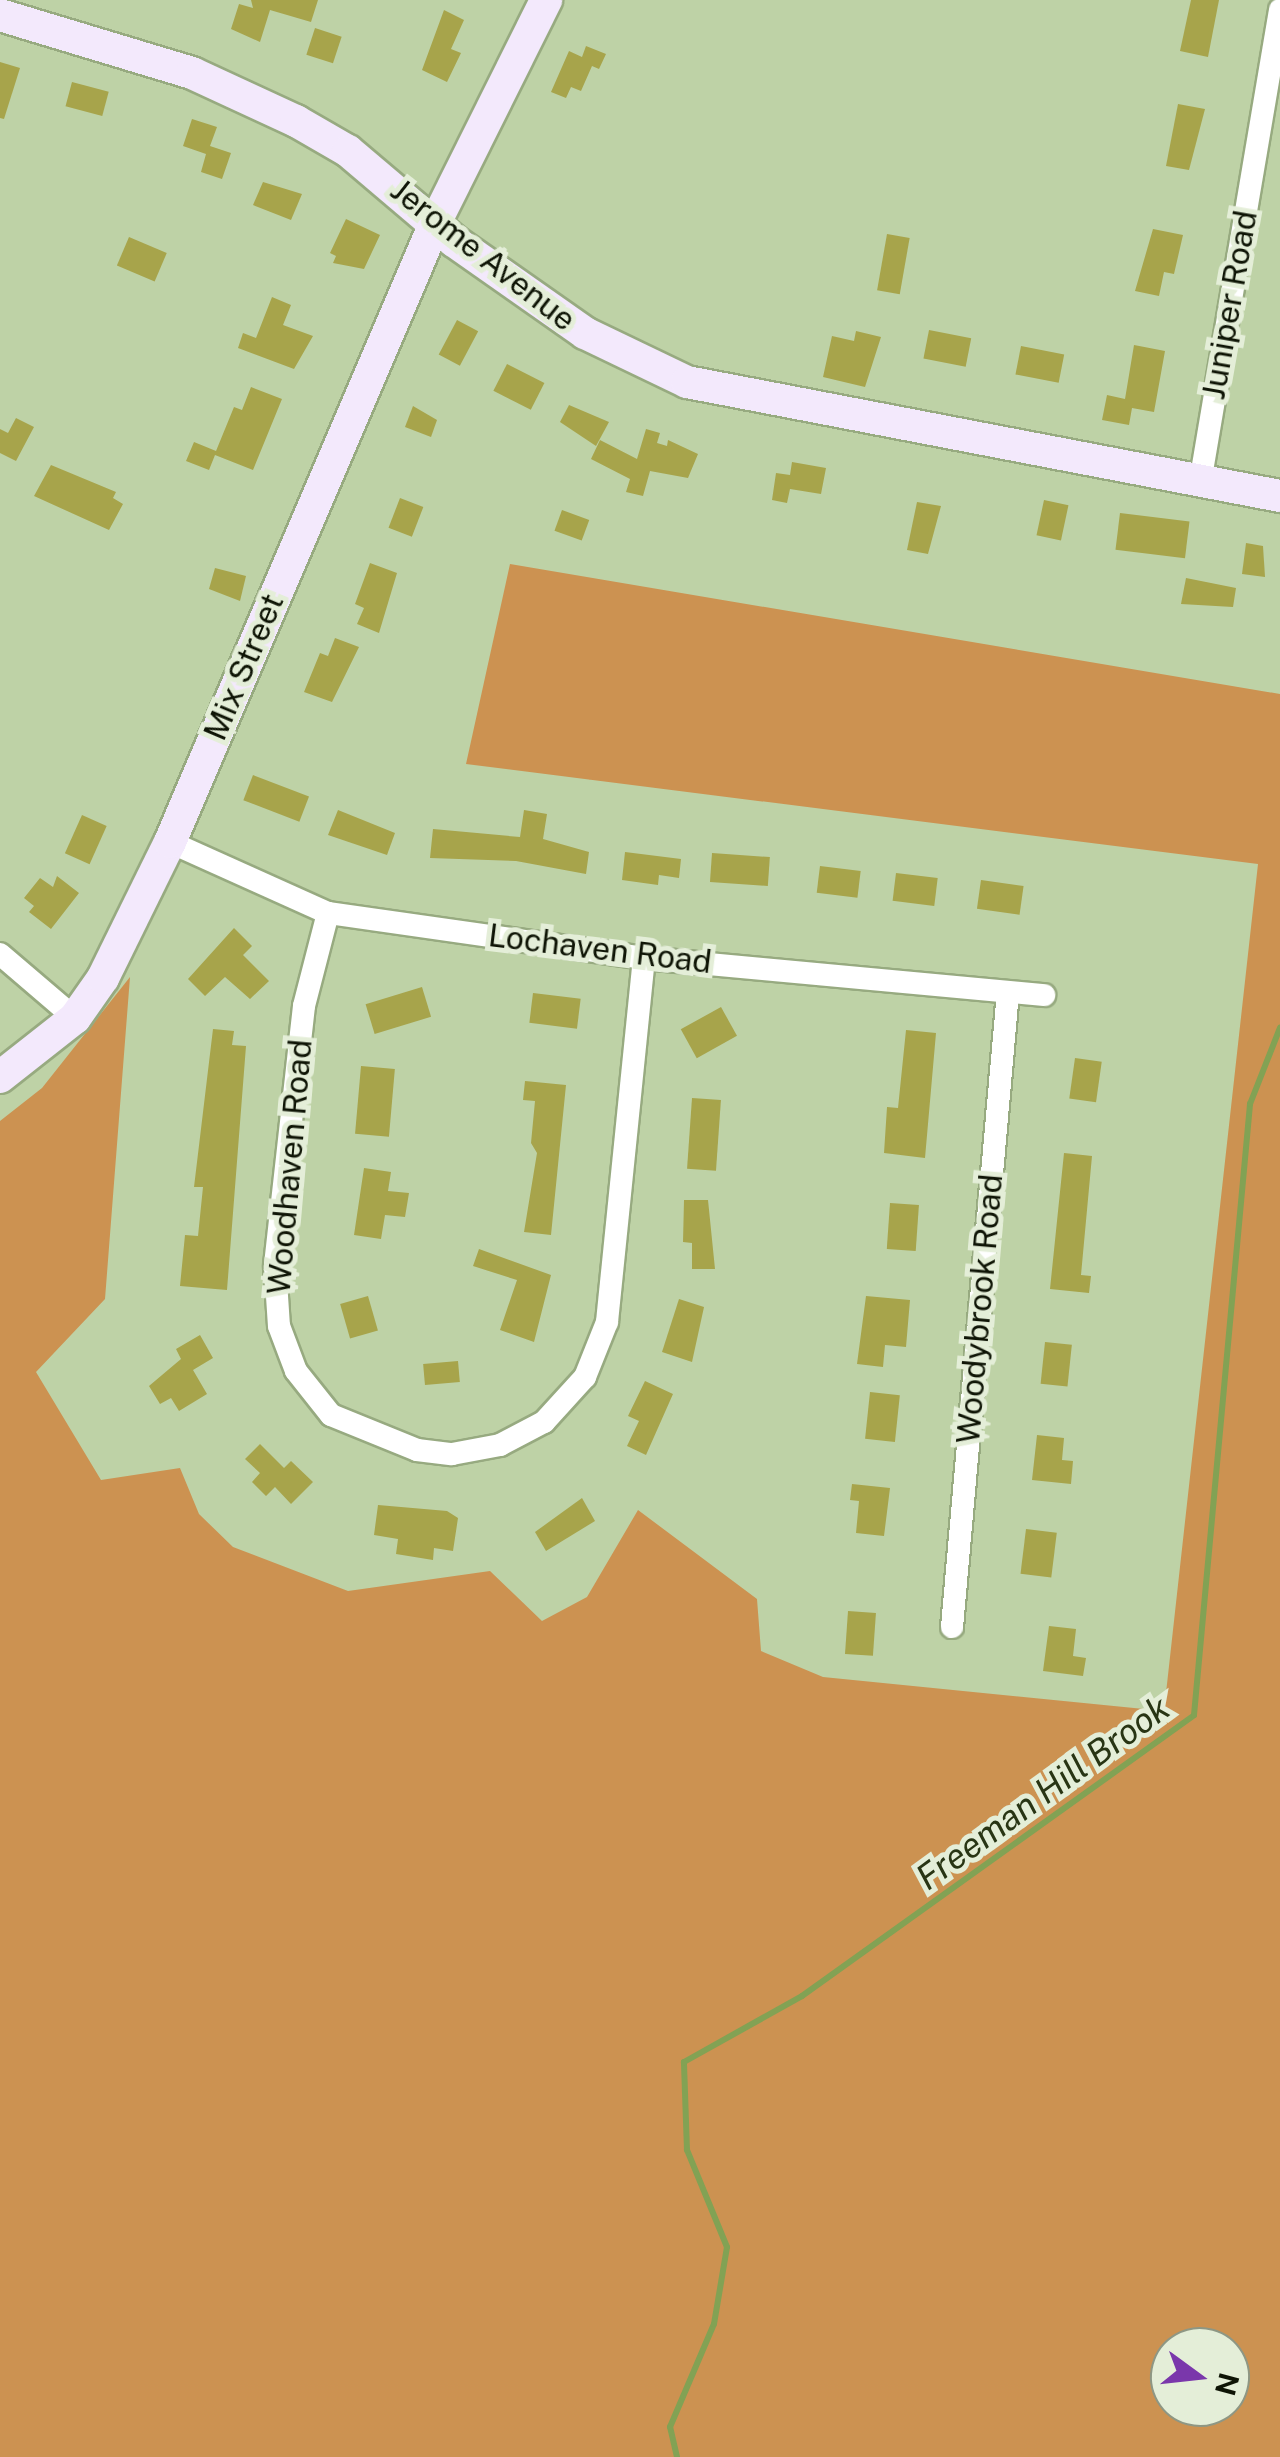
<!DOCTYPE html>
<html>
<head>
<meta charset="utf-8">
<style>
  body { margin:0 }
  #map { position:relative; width:1280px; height:2457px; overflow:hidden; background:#bed2a6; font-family:"Public Sans",sans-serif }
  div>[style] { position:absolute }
  .green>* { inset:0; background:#cc9251 }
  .stream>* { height:6px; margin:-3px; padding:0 3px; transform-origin:3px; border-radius:3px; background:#82a254 }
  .building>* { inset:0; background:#a7a44b; transform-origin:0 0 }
  .roads { filter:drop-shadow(2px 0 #97aa80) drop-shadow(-2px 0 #97aa80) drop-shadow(0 2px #97aa80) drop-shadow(0 -2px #97aa80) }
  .minor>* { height:22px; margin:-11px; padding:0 11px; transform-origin:11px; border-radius:11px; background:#fff }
  .secondary>* { height:32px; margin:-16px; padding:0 16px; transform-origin:16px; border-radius:16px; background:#f3e9fc }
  span { translate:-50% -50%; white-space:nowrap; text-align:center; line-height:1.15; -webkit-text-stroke:10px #e4eed8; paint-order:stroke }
  .street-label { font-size:32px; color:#0e1405 }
  .water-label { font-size:35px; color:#283514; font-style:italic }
  .north { position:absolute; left:1150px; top:2327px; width:100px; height:100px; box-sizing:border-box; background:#e4eed8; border:2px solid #8e9784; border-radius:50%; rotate:105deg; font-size:28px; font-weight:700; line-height:40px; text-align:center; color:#0e1405 }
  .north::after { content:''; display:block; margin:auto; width:35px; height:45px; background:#7a37ab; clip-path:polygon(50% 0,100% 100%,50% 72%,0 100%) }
</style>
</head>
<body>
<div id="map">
  <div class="green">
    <i style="clip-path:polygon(evenodd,510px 564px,1280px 694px,1280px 2457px,0 2457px,0 1121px,42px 1088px,130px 977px,105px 1299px,36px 1372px,101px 1480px,180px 1468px,199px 1514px,233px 1547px,348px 1591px,490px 1571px,542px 1621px,587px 1597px,638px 1510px,757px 1599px,761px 1651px,823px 1677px,1164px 1711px,1258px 864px,466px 764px,510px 564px,1170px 2347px,1230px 2347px,1230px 2407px,1170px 2407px,1170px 2347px)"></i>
  </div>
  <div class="stream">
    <i style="left:677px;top:2457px;width:31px;rotate:-103deg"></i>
    <i style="left:670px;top:2427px;width:112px;rotate:-66.9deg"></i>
    <i style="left:714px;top:2324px;width:78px;rotate:-80.4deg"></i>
    <i style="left:727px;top:2247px;width:105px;rotate:-112.4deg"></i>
    <i style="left:687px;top:2150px;width:88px;rotate:-92deg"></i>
    <i style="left:684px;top:2062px;width:135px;rotate:-29.2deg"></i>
    <i style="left:802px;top:1996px;width:482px;rotate:-35.6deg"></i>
    <i style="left:1194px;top:1715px;width:614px;rotate:-84.76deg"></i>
    <i style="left:1250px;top:1104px;width:82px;rotate:-68.5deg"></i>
  </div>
  <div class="building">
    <i style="clip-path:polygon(251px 0,318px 0,311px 22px,270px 10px,260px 42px,231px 29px,239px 4px,253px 8px)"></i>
    <i style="clip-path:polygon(1191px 0,1219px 0,1208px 57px,1180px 51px)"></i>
    <i style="clip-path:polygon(444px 10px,464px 20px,451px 49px,461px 53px,447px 82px,422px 70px)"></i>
    <i style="left:315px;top:28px;width:28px;height:28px;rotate:18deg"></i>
    <i style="clip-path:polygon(586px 46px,606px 54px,599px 69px,592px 66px,581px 91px,571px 87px,566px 98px,551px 92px,569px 51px,582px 57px)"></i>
    <i style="clip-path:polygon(0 62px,20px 68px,4px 119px,0 118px)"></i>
    <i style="left:72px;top:82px;width:38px;height:25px;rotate:15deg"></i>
    <i style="clip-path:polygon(1178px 104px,1205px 109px,1189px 170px,1166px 166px)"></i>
    <i style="clip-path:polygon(192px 119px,217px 127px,210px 146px,231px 153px,222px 179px,201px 172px,206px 154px,183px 146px)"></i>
    <i style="clip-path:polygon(263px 182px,302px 194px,291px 220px,253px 205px)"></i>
    <i style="clip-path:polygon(346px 219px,380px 235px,364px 269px,333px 263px,336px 256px,330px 253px)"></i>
    <i style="clip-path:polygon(1153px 229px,1183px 235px,1174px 274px,1164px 272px,1159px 296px,1135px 291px)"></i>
    <i style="left:887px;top:234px;width:23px;height:57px;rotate:10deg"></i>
    <i style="left:129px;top:237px;width:41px;height:31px;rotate:23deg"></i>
    <i style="clip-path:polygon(272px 297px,291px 305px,283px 325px,313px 336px,294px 369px,238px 348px,243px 333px,256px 338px)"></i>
    <i style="left:457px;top:320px;width:24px;height:39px;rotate:28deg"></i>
    <i style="left:929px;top:330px;width:43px;height:29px;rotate:11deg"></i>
    <i style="clip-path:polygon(856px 331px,881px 337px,865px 387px,823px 377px,832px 336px,854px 341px)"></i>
    <i style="clip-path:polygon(1134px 345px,1165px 351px,1154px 412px,1132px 408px,1129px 425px,1102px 420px,1107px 395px,1125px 399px)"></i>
    <i style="left:1021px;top:346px;width:44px;height:29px;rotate:11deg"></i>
    <i style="left:507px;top:364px;width:42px;height:30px;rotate:27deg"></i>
    <i style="clip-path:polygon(251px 387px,282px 399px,253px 470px,215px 455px,209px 470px,186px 461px,194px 442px,216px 451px,234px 407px,242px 410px)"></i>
    <i style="clip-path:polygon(569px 405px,609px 422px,596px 446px,560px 422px)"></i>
    <i style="clip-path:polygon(413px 406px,437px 420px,431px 437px,405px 427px)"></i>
    <i style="clip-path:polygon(16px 418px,34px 427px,16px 461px,0 453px,0 429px,8px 433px)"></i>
    <i style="clip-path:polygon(646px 429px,660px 433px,657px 443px,667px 446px,668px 440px,698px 454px,688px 478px,650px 471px,643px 496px,626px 492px,630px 479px,591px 459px,600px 440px,637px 459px)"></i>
    <i style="clip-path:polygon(792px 462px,826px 468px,821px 494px,790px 489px,787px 503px,772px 500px,776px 473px,790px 475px)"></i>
    <i style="clip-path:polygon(51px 465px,116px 492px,113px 498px,123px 504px,109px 530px,34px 496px)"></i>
    <i style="left:400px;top:498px;width:25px;height:32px;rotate:21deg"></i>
    <i style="left:1044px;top:500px;width:25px;height:36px;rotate:12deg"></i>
    <i style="clip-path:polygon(917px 502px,941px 506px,928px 554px,907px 550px)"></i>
    <i style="left:562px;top:510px;width:29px;height:22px;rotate:20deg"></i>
    <i style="left:1120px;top:513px;width:70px;height:37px;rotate:7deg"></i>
    <i style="clip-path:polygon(1246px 543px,1263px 546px,1265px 577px,1242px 574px)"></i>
    <i style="clip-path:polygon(370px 563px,397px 573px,379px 633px,357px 624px,364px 608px,355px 604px)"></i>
    <i style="clip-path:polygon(215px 568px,246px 576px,240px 601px,209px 589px)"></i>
    <i style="clip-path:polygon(1186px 578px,1236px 588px,1233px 607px,1181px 604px)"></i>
    <i style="clip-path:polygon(335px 638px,359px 647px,332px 702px,304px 692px,320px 653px,328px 656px)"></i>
    <i style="left:253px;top:775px;width:60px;height:27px;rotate:21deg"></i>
    <i style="clip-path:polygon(338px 810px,395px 833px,387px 855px,328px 835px)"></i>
    <i style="clip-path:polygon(524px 810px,547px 814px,543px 839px,589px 852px,586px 874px,516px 861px,430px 858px,433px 829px,520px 837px)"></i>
    <i style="left:82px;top:815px;width:27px;height:42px;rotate:24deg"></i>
    <i style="clip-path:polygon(625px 852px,681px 859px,679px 878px,659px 875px,658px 885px,622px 880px)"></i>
    <i style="left:712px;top:853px;width:58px;height:29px;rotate:4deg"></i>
    <i style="left:820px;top:866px;width:41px;height:27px;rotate:7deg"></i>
    <i style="left:896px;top:873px;width:42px;height:28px;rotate:7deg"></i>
    <i style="clip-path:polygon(57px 876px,79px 893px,51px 929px,29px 912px,34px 906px,24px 898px,40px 878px,53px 887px)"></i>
    <i style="left:981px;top:880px;width:43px;height:29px;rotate:8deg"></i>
    <i style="clip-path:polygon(234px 928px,252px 946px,243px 955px,269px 981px,250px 999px,225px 977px,205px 996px,188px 979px)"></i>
    <i style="left:422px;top:987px;width:31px;height:59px;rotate:73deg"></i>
    <i style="left:533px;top:993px;width:48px;height:30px;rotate:7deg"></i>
    <i style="left:721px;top:1007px;width:33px;height:46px;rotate:61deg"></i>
    <i style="clip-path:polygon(213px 1029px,234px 1031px,232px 1045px,246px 1046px,227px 1290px,180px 1286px,185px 1235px,198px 1236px,203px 1187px,194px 1187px)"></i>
    <i style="clip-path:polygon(906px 1030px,936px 1033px,925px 1158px,884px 1153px,887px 1107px,898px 1108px)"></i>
    <i style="left:1075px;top:1058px;width:27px;height:41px;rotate:8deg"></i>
    <i style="left:361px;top:1066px;width:34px;height:68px;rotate:5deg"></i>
    <i style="clip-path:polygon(525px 1081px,566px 1085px,551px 1235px,524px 1232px,537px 1153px,531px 1143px,535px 1101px,523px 1100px)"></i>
    <i style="left:692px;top:1098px;width:29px;height:71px;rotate:4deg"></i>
    <i style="clip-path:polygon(1064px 1153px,1092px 1156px,1081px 1275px,1091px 1276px,1089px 1293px,1050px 1289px)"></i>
    <i style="clip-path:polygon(364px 1168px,391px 1172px,388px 1191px,409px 1193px,405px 1217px,385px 1215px,381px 1239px,354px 1235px)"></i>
    <i style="clip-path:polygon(684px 1200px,708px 1200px,715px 1269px,692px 1269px,692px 1243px,683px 1242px)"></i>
    <i style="left:890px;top:1203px;width:29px;height:46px;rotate:4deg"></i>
    <i style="clip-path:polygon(479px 1249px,551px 1275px,534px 1342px,500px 1330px,517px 1280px,473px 1266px)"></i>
    <i style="left:368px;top:1296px;width:36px;height:29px;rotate:74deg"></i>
    <i style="clip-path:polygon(866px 1296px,910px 1300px,906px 1347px,885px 1345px,883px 1367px,857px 1364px)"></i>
    <i style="clip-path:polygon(679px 1299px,704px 1307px,692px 1362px,662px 1352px)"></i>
    <i style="clip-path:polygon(200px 1335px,213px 1358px,193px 1370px,207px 1394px,179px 1411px,171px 1398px,160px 1404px,149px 1386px,181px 1359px,176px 1349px)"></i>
    <i style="left:1045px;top:1342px;width:27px;height:42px;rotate:6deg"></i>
    <i style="left:458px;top:1361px;width:21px;height:35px;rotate:85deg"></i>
    <i style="clip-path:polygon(645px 1381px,673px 1394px,646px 1455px,627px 1446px,639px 1421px,628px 1416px)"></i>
    <i style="left:870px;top:1392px;width:30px;height:47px;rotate:6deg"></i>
    <i style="clip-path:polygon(1037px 1435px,1064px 1438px,1062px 1460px,1073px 1461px,1071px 1484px,1032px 1480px)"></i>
    <i style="clip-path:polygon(260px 1444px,284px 1468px,291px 1461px,313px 1482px,291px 1504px,275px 1487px,266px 1496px,252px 1482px,260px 1473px,245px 1459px)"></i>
    <i style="clip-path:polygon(852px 1484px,890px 1488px,884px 1536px,856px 1533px,859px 1501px,850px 1500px)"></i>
    <i style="clip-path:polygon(582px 1498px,595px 1521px,546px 1551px,535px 1532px)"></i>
    <i style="clip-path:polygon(378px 1505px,447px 1511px,458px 1518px,453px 1551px,434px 1548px,433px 1560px,396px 1554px,398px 1539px,374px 1535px)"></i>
    <i style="left:1026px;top:1529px;width:31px;height:45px;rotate:7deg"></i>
    <i style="left:848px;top:1611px;width:28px;height:43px;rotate:4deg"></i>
    <i style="clip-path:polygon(1049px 1626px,1076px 1629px,1073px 1656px,1086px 1658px,1083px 1676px,1043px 1671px)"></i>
  </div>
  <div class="roads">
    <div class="minor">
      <i style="left:1200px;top:483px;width:480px;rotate:-80.4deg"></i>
      <i style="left:170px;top:842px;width:173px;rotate:24.2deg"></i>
      <i style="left:328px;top:913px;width:319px;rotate:8.1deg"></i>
      <i style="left:644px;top:958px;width:402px;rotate:5.3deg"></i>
      <i style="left:328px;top:913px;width:96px;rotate:104.5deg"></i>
      <i style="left:304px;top:1006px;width:262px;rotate:96.4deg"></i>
      <i style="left:275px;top:1266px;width:60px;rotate:86.2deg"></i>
      <i style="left:279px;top:1326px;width:48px;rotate:69.3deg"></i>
      <i style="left:296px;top:1371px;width:56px;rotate:51.5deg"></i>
      <i style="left:331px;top:1415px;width:93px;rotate:22.1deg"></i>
      <i style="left:417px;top:1450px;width:35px;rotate:7deg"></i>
      <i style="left:452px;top:1454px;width:49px;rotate:-10.6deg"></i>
      <i style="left:500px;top:1445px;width:50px;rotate:-27.6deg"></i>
      <i style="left:544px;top:1422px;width:61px;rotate:-47.7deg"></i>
      <i style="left:585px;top:1377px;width:59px;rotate:-68.2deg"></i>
      <i style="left:607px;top:1322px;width:366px;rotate:-84.2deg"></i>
      <i style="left:0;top:954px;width:99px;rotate:40.5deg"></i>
      <i style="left:952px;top:1627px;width:637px;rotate:-84.96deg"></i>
    </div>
    <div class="secondary">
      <i style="left:0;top:15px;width:201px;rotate:16.8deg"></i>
      <i style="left:192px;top:73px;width:115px;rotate:24.8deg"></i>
      <i style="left:296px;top:121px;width:60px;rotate:30deg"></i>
      <i style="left:348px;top:151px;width:139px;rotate:40.3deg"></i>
      <i style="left:454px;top:241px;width:160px;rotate:35.1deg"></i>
      <i style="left:585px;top:333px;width:113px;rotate:25.7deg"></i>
      <i style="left:687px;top:382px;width:604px;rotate:10.88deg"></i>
      <i style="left:0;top:1077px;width:95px;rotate:-38.2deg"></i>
      <i style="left:75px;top:1018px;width:49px;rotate:-55deg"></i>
      <i style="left:103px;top:978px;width:152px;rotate:-63.8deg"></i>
      <i style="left:170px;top:842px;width:676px;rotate:-66.81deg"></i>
      <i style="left:436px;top:221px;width:247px;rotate:-63.5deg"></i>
    </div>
  </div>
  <div class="street-label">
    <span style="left:483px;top:255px;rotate:38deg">Jerome Avenue</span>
    <span style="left:1230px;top:305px;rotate:-80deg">Juniper Road</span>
    <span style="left:244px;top:667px;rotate:-67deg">Mix Street</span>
    <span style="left:600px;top:949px;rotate:7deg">Lochaven Road</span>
    <span style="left:290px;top:1167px;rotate:-85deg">Woodhaven Road</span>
    <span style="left:980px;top:1309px;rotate:-85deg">Woodybrook Road</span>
  </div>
  <div class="water-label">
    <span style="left:1043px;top:1793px;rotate:-36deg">Freeman Hill Brook</span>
  </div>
  <div class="north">N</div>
</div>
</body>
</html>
